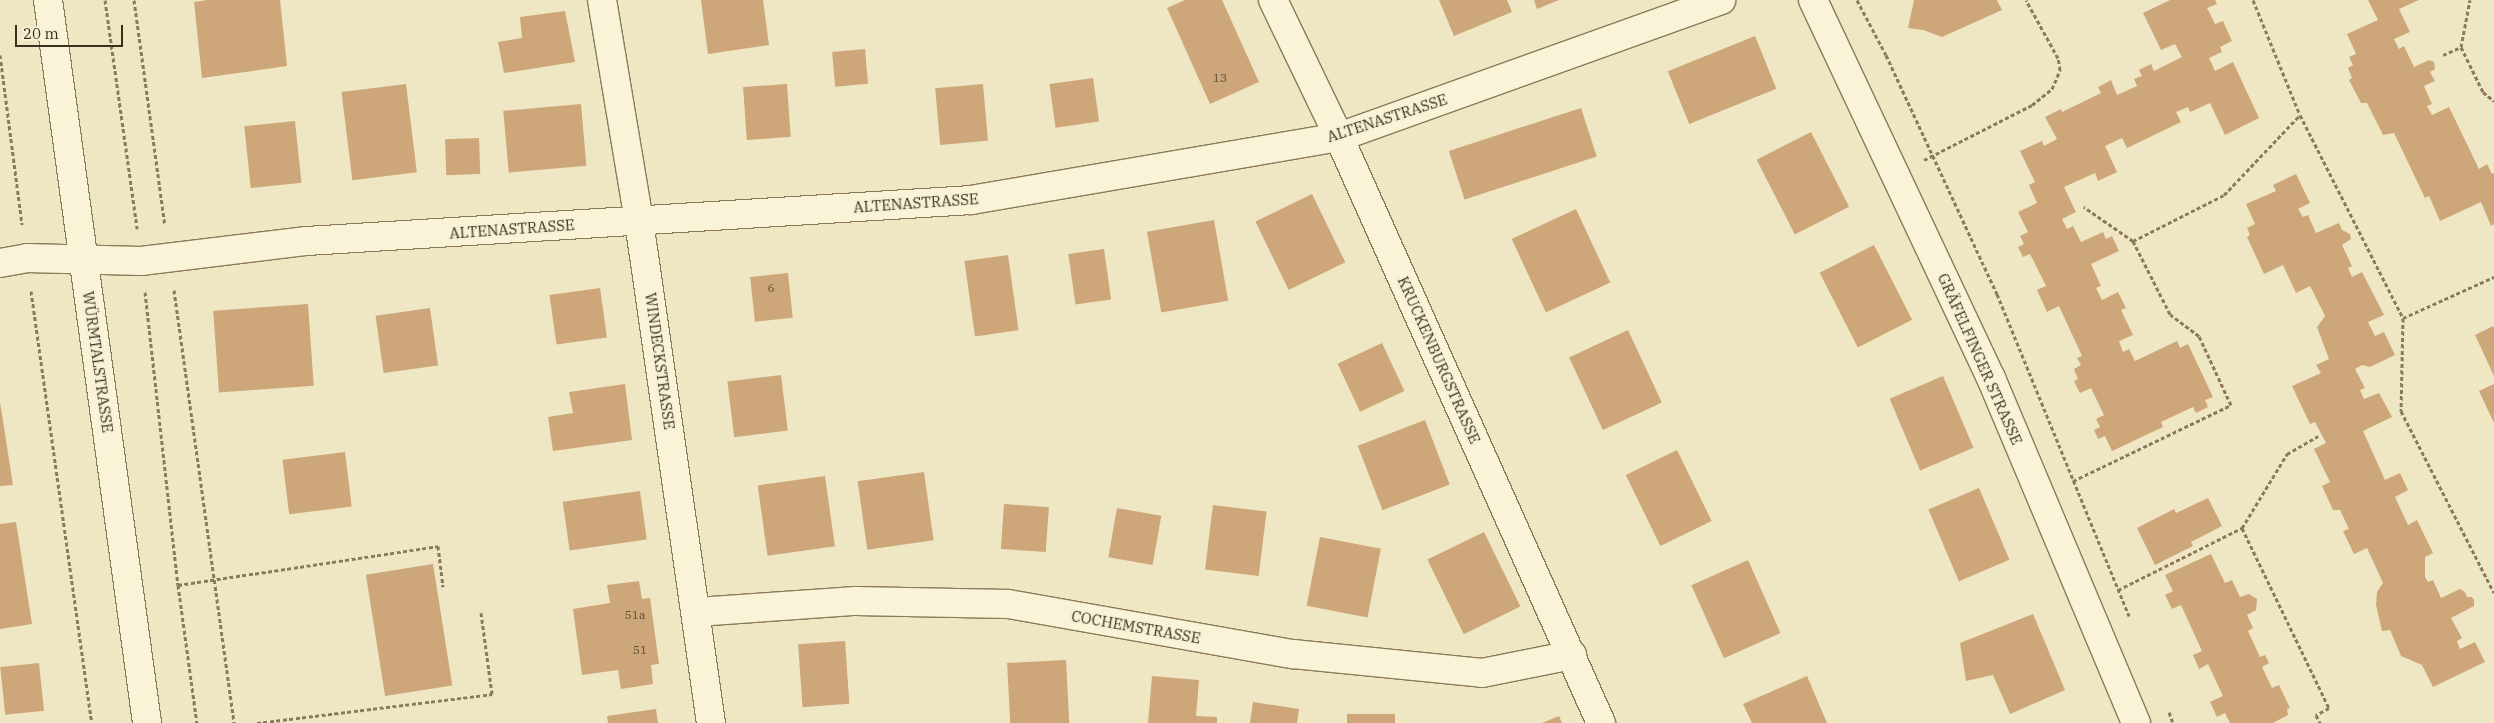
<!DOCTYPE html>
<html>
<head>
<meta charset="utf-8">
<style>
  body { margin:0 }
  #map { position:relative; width:2494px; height:723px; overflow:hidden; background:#efe7c4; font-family:"IBM Plex Serif",serif }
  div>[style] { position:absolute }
  .building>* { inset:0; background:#cda77a; transform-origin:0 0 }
  .path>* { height:3px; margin-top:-1.5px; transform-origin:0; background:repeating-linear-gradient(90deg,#8a7a5a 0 4px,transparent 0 6.5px) }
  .roads { filter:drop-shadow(1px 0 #8a7a5a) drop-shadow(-1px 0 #8a7a5a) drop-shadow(0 1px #8a7a5a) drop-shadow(0 -1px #8a7a5a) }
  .minor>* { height:28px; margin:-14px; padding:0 14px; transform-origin:14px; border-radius:14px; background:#f9f4d8 }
  .secondary>* { height:28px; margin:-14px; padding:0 14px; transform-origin:14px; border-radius:14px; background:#f9f4d8 }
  span { translate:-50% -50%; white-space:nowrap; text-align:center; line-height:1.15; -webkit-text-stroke:4px #f6f1d4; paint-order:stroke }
  .number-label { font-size:12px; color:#5f4d35 }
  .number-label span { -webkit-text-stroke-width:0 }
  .street-label { font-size:15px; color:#3a2f1e }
  .scale { position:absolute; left:15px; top:25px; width:108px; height:22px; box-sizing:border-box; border:2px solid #3a2f1e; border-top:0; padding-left:6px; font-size:15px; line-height:18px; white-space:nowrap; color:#3a2f1e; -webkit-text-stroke:4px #f6f1d4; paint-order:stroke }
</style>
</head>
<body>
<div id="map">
  <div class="building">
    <i style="clip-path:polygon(207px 0,280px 0,287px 66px,202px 78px,194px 2px)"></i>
    <i style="clip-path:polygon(701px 0,763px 0,769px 45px,708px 54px)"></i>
    <i style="clip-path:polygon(1185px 0,1222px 0,1259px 82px,1210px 104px,1167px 8px)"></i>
    <i style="clip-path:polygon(1439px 0,1507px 0,1512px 12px,1454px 36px)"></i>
    <i style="clip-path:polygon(1534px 0,1559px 0,1537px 9px)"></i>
    <i style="clip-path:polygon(1914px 0,1997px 0,2002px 10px,1942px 37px,1923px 30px,1908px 28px)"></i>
    <i style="clip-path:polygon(2170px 0,2215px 0,2217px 4px,2207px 8px,2215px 24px,2223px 21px,2232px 41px,2220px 47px,2222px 52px,2209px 58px,2215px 71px,2233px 62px,2259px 118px,2225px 135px,2210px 103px,2190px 112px,2188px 107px,2176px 112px,2181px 122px,2127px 148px,2122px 138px,2105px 146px,2117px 172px,2098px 181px,2095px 173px,2064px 187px,2076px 212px,2062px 219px,2067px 229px,2073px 226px,2081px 242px,2103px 232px,2106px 239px,2112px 236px,2119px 251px,2091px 264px,2101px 286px,2096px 288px,2102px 300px,2118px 292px,2126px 308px,2121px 310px,2133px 335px,2119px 341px,2123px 352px,2129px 349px,2135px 361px,2177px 341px,2180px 348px,2188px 344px,2213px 397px,2205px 400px,2208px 407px,2196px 413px,2193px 407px,2161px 422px,2163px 427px,2112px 451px,2105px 436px,2098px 439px,2094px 430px,2100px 427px,2096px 419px,2104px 415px,2091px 388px,2080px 393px,2074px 381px,2078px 379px,2074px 369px,2081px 365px,2077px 358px,2082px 356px,2059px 306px,2047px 312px,2037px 290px,2046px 286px,2030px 254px,2023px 257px,2018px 247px,2024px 244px,2020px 236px,2028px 232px,2018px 212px,2037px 203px,2029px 185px,2035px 182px,2020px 151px,2042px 141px,2044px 146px,2057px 139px,2045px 117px,2061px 109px,2062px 112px,2101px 93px,2098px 87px,2111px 80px,2117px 95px,2137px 86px,2134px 79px,2142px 76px,2139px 70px,2151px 64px,2154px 71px,2182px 57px,2175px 44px,2161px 50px,2143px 13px)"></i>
    <i style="clip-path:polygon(2368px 0,2419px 0,2399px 9px,2410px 32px,2394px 39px,2399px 49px,2404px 46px,2414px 67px,2429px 60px,2434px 62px,2435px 69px,2430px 72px,2435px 81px,2424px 86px,2432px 104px,2427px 106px,2432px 115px,2449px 107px,2479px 169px,2487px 164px,2492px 174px,2494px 173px,2494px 224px,2491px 226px,2481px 202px,2440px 221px,2429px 196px,2425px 198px,2394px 133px,2383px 135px,2367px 103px,2361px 103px,2349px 80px,2352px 78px,2348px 68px,2353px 65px,2349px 57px,2356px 54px,2347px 34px,2378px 20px)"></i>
    <i style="clip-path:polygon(565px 11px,575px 62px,504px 73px,498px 42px,522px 38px,520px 17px)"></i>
    <i style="left:1755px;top:36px;width:57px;height:94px;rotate:68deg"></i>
    <i style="left:865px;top:49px;width:35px;height:33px;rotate:85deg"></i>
    <i style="left:1093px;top:78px;width:44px;height:44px;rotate:82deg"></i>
    <i style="left:406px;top:84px;width:89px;height:65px;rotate:83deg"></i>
    <i style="left:787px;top:84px;width:53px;height:44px;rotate:86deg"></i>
    <i style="left:983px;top:84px;width:57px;height:48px;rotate:85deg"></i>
    <i style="left:581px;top:104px;width:62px;height:78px;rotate:85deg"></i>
    <i style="left:1581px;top:108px;width:51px;height:139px;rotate:72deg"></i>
    <i style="left:295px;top:121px;width:62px;height:51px;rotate:84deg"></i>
    <i style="left:1811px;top:132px;width:84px;height:61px;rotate:63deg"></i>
    <i style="left:479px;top:138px;width:36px;height:34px;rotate:88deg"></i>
    <i style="clip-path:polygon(2296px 174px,2310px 203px,2298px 209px,2303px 217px,2308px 215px,2316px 233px,2339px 223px,2342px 230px,2350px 234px,2351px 239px,2342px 245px,2352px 266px,2348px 268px,2352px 277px,2362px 272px,2384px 315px,2368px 322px,2375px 336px,2384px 332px,2395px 355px,2370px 367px,2362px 365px,2355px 369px,2365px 388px,2360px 390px,2364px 399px,2379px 393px,2392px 417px,2363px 431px,2385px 480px,2400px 473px,2408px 490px,2395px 497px,2408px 525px,2417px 520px,2433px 553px,2425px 557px,2425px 577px,2428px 582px,2433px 580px,2441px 598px,2460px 589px,2465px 592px,2467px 597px,2472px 597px,2474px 600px,2474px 606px,2451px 618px,2462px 638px,2457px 641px,2460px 649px,2475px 642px,2485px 662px,2433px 687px,2422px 665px,2401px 656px,2390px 630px,2382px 631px,2376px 605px,2377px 592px,2383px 583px,2367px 548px,2354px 554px,2343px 531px,2349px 529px,2340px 510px,2333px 510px,2322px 486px,2330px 482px,2314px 449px,2326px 443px,2315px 422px,2310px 424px,2292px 386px,2321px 373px,2316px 365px,2329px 359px,2317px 327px,2325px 316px,2310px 286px,2296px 293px,2283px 265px,2264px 274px,2247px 237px,2250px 235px,2247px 228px,2255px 224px,2246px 204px,2276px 191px,2273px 185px)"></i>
    <i style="left:1312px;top:194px;width:76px;height:63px;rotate:64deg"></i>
    <i style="left:1576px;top:209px;width:81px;height:71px;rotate:65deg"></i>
    <i style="left:1214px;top:220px;width:82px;height:68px;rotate:80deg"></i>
    <i style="left:1874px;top:245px;width:84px;height:61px;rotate:63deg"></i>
    <i style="left:1104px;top:249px;width:51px;height:36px;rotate:82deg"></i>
    <i style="left:1008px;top:255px;width:76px;height:44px;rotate:82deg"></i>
    <i style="left:788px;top:273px;width:45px;height:38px;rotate:84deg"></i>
    <i style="left:600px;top:288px;width:50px;height:51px;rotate:82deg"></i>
    <i style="left:308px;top:304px;width:82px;height:95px;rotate:86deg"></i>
    <i style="left:430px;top:308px;width:58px;height:55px;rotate:82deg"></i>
    <i style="clip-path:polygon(2493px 326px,2494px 328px,2494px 376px,2475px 335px)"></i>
    <i style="left:1628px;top:330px;width:80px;height:65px;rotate:65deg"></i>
    <i style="left:1382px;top:343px;width:53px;height:49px;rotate:65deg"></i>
    <i style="left:781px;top:375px;width:56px;height:54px;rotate:83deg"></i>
    <i style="left:1943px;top:376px;width:78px;height:58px;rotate:67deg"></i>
    <i style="clip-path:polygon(625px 384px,632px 440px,553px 451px,548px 417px,573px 413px,569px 392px)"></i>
    <i style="clip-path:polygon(2494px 384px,2494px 423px,2479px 391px)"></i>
    <i style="clip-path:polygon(0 402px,13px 485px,0 486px)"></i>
    <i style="left:1425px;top:420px;width:69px;height:72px;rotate:69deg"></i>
    <i style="left:1677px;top:450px;width:79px;height:57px;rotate:64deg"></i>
    <i style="left:345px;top:452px;width:55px;height:63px;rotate:83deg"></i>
    <i style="left:924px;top:472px;width:69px;height:67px;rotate:82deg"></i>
    <i style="left:825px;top:476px;width:71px;height:68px;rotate:82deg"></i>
    <i style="left:1979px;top:488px;width:78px;height:55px;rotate:67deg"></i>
    <i style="left:640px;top:491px;width:49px;height:78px;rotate:82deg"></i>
    <i style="clip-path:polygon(2208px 498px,2222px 526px,2191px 542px,2193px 546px,2155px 565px,2137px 528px,2174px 509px,2176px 513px)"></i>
    <i style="left:1004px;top:504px;width:45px;height:45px;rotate:4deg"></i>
    <i style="left:1213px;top:505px;width:54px;height:65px;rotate:7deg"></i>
    <i style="left:1117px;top:508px;width:45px;height:50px;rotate:10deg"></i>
    <i style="clip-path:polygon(16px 522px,32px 624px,0 629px,0 524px)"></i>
    <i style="left:1484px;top:532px;width:83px;height:63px;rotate:64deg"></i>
    <i style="left:1320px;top:537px;width:62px;height:70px;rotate:11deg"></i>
    <i style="clip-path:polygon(2211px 554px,2225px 583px,2232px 580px,2240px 597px,2249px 594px,2257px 599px,2256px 610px,2247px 615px,2253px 628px,2248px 631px,2260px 657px,2265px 655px,2269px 663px,2262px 667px,2272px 688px,2279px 685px,2290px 708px,2287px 709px,2288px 715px,2273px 723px,2230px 723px,2225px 713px,2217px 717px,2210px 702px,2223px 696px,2208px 664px,2199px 669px,2193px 655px,2202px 651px,2181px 605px,2172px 609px,2165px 595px,2173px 591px,2165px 575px)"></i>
    <i style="left:1748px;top:560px;width:80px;height:62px;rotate:66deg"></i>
    <i style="left:433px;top:564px;width:123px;height:68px;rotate:81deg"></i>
    <i style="clip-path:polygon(639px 581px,642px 599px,650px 598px,659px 664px,651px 665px,653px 684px,621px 689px,618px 670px,582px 675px,573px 609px,610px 603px,607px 585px)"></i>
    <i style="clip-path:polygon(2033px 614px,2065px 690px,2010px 714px,1993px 675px,1966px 681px,1960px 643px)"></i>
    <i style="left:845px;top:641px;width:63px;height:47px;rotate:86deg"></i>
    <i style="left:1066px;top:660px;width:63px;height:59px;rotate:87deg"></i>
    <i style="left:39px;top:663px;width:48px;height:39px;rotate:84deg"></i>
    <i style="clip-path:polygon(1152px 676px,1199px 680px,1196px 716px,1217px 717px,1217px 723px,1148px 723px)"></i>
    <i style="clip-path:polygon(1807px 676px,1827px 723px,1752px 723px,1743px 704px)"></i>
    <i style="clip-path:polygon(1253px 702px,1299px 709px,1297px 723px,1250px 723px)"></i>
    <i style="clip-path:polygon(656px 709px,658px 723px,608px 723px,607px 716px)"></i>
    <i style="left:1395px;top:714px;width:9px;height:48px;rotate:90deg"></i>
    <i style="clip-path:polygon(1559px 716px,1562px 723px,1542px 723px)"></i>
  </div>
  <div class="path">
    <i style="left:105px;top:0;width:231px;rotate:82deg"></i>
    <i style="left:134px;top:0;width:227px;rotate:82.2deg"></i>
    <i style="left:1857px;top:0;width:62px;rotate:62.2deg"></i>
    <i style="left:1886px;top:55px;width:264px;rotate:65.1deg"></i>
    <i style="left:1997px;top:294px;width:348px;rotate:67.7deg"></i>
    <i style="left:2253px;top:0;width:124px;rotate:67.8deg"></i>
    <i style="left:2300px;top:115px;width:228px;rotate:63.1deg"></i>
    <i style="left:2403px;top:318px;width:93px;rotate:91.2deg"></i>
    <i style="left:2401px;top:411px;width:204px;rotate:62.9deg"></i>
    <i style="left:2461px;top:47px;width:50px;rotate:63.9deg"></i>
    <i style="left:2483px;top:92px;width:14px;rotate:39deg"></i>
    <i style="left:0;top:55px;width:171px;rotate:82.6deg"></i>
    <i style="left:2443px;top:55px;width:20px;rotate:-24deg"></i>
    <i style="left:2461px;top:47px;width:48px;rotate:-79.2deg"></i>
    <i style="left:1924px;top:160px;width:121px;rotate:-27deg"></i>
    <i style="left:2032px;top:105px;width:26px;rotate:-39deg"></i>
    <i style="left:2052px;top:89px;width:21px;rotate:-67deg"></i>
    <i style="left:2060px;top:70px;width:12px;rotate:-99deg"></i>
    <i style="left:2058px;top:58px;width:66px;rotate:-118.9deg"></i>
    <i style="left:2133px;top:241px;width:102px;rotate:-26.8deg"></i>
    <i style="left:2224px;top:195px;width:110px;rotate:-46.5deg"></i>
    <i style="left:174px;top:290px;width:437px;rotate:82.1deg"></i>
    <i style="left:31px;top:291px;width:436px;rotate:82deg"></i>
    <i style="left:145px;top:292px;width:295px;rotate:83.6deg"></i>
    <i style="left:178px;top:585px;width:139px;rotate:82.2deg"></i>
    <i style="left:2403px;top:318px;width:100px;rotate:-24.3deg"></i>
    <i style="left:2073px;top:481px;width:175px;rotate:-25.7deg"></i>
    <i style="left:2231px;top:405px;width:76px;rotate:-114.9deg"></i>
    <i style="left:2199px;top:336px;width:36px;rotate:-143deg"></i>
    <i style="left:2170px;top:314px;width:82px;rotate:-116.9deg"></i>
    <i style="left:2133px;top:241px;width:60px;rotate:-145.2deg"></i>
    <i style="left:2242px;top:528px;width:87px;rotate:-58.7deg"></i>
    <i style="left:2287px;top:454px;width:36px;rotate:-30deg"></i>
    <i style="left:178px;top:585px;width:263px;rotate:-8.5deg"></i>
    <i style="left:438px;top:546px;width:41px;rotate:83deg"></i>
    <i style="left:2118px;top:590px;width:139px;rotate:-26.6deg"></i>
    <i style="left:2242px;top:528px;width:200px;rotate:64.2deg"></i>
    <i style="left:2329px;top:708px;width:15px;rotate:152deg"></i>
    <i style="left:2316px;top:715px;width:9px;rotate:63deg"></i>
    <i style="left:2169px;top:712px;width:12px;rotate:70deg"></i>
    <i style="left:257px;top:723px;width:237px;rotate:-7deg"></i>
    <i style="left:492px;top:694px;width:82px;rotate:-97.7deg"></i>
  </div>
  <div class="roads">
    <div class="minor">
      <i style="left:602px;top:0;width:224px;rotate:80.5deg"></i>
      <i style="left:639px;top:221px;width:507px;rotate:81.84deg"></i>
      <i style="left:1273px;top:0;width:152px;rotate:64.3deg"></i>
      <i style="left:1339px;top:137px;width:642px;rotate:65.91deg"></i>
      <i style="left:1813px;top:0;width:418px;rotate:64.8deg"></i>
      <i style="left:1991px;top:378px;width:374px;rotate:67.2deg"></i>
      <i style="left:0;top:263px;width:27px;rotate:-10deg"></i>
      <i style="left:27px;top:258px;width:114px;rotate:1.5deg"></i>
      <i style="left:141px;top:261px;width:167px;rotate:-6.9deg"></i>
      <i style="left:307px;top:241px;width:665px;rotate:-3.53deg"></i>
      <i style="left:971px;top:200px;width:373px;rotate:-9.7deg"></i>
      <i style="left:1339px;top:137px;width:406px;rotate:-19.7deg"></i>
      <i style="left:697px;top:612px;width:159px;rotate:-4deg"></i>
      <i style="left:856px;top:601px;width:152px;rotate:1.1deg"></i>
      <i style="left:1008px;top:604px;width:289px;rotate:10deg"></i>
      <i style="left:1293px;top:654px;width:190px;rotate:5.7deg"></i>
      <i style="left:1482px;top:673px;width:92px;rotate:-11.3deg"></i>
    </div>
    <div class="secondary">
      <i style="left:48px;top:0;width:730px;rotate:82.2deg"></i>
    </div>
  </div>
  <div class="number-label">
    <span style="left:1220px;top:78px">13</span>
    <span style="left:771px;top:288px">6</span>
    <span style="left:635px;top:615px">51a</span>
    <span style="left:640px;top:650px">51</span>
  </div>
  <div class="street-label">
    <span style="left:1387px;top:118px;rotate:-18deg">ALTENASTRASSE</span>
    <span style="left:916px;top:203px;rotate:-4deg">ALTENASTRASSE</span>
    <span style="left:512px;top:229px;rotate:-4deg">ALTENASTRASSE</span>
    <span style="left:1980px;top:359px;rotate:66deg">GRÄFELFINGER STRASSE</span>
    <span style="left:1439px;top:360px;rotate:66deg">KRUCKENBURGSTRASSE</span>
    <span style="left:660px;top:361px;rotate:82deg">WINDECKSTRASSE</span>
    <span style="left:98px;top:362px;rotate:82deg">WÜRMTALSTRASSE</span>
    <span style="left:1136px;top:627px;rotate:10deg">COCHEMSTRASSE</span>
  </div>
  <div class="scale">20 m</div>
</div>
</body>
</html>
